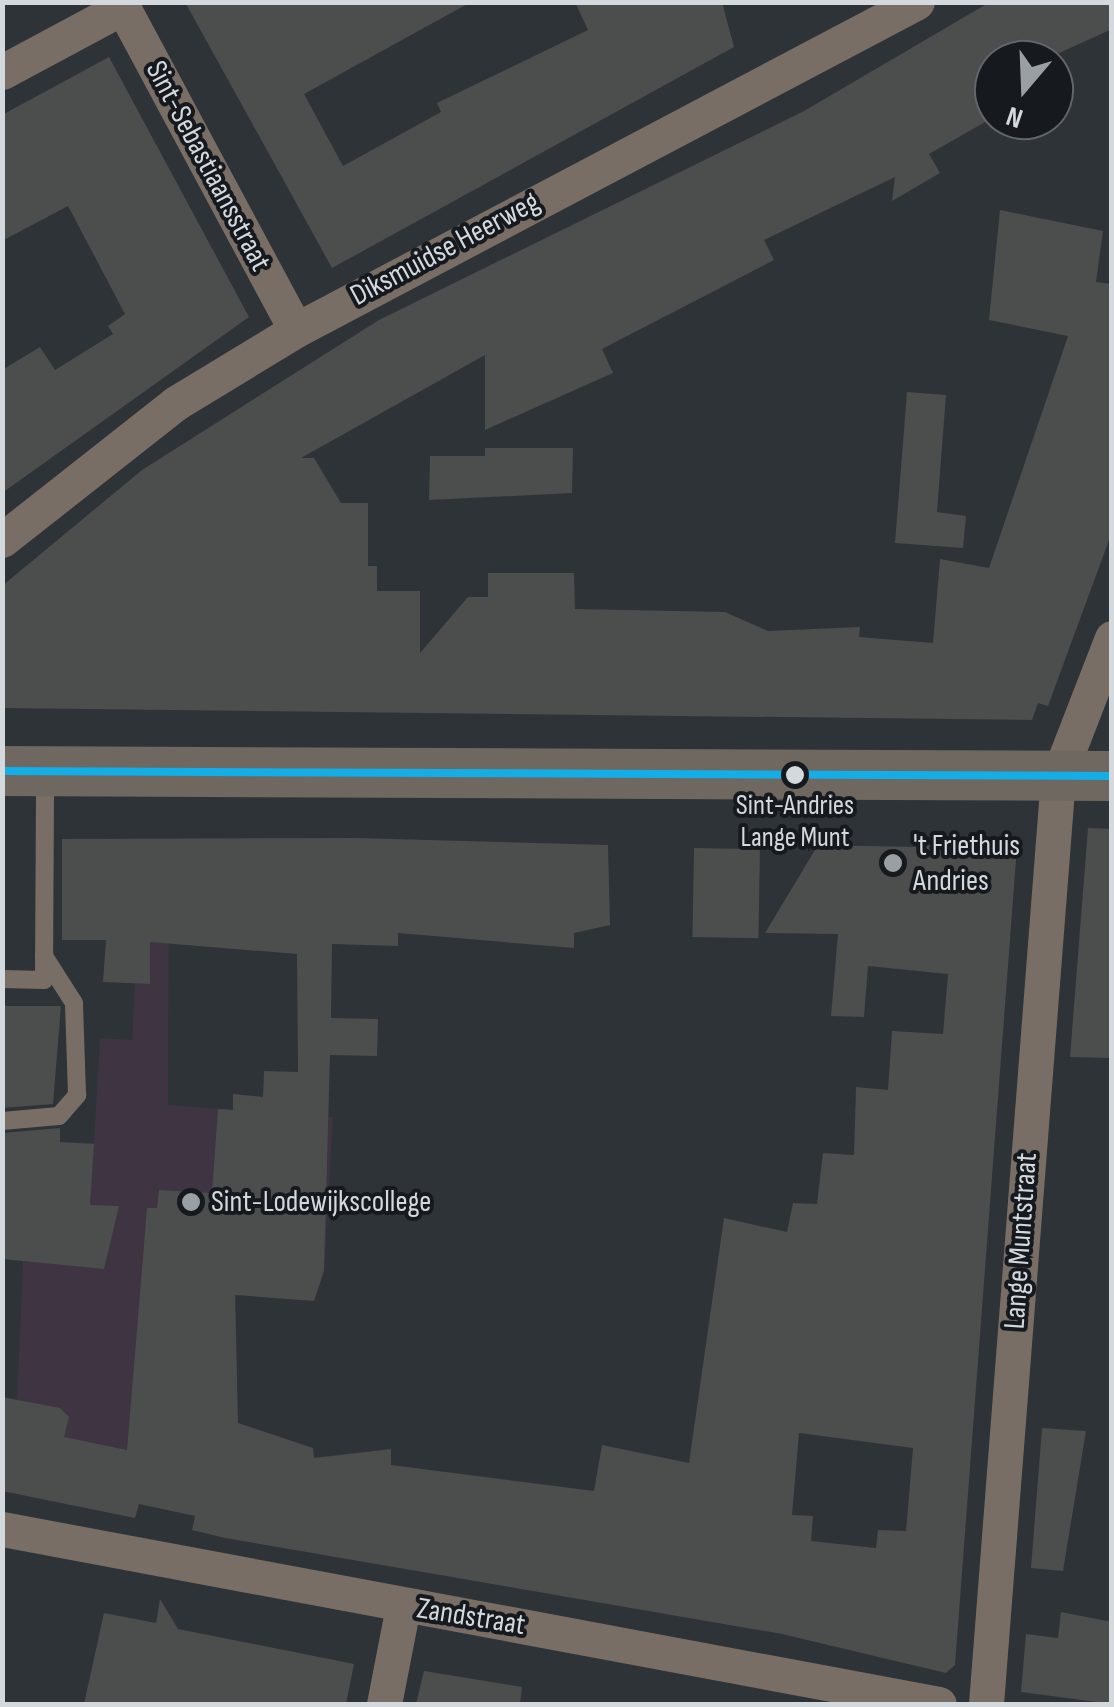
<!DOCTYPE html>
<html>
<head>
<meta charset="utf-8">
<style>
  body { margin:0 }
  #map { position:relative; width:1114px; height:1707px; overflow:hidden; background:#2e3337; font-family:"Sofia Sans Condensed",sans-serif }
  div>[style] { position:absolute }
  .education>* { inset:0; background:#3f3441 }
  .building>* { inset:0; background:#4c4d4d; transform-origin:0 0 }
  .service>* { height:18px; margin:-9px; padding:0 9px; transform-origin:9px; border-radius:9px; background:#796e66 }
  .minor>* { height:35px; margin:-17.5px; padding:0 17.5px; transform-origin:17.5px; border-radius:17.5px; background:#796e66 }
  .secondary>* { height:50px; margin:-25px; padding:0 25px; transform-origin:25px; border-radius:25px; background:#6f6861 }
  .bus-1>* { height:8px; margin:-4px; padding:0 4px; transform-origin:4px; border-radius:4px; background:#13aee6 }
  .dots>* { width:28px; height:28px; translate:-50% -50%; box-sizing:border-box; border:5px solid #161a1e; border-radius:50% }
  span { translate:-50% -50%; white-space:nowrap; text-align:center; line-height:1.15; -webkit-text-stroke:8px #161a1e; paint-order:stroke }
  .bus-label { font-size:28px; color:#d4d9de }
  .street-label { font-size:30px; color:#d4d9de }
  .poi-label { font-size:30px; color:#d4d9de }
  .left { translate:0 -50%; text-align:left }
  .frame { position:absolute; inset:0; border:5px solid #d4d9de; pointer-events:none }
  .north { position:absolute; left:974px; top:40px; width:100px; height:100px; box-sizing:border-box; background:#161a1e; border:2px solid #62666b; border-radius:50%; rotate:199deg; font-size:28px; font-weight:700; line-height:40px; text-align:center; color:#d4d9de }
  .north::after { content:''; display:block; margin:auto; width:35px; height:45px; background:#9a9fa4; clip-path:polygon(50% 0,100% 100%,50% 72%,0 100%) }
</style>
</head>
<body>
<div id="map">
  <div class="education">
    <i style="clip-path:polygon(150px 839px,169px 839px,168px 1105px,333px 1117px,324px 1271px,235px 1266px,237px 1377px,183px 1367px,135px 1518px,13px 1493px,23px 1261px,50px 1263px,57px 1142px,94px 1143px,100px 1038px,132px 1040px,135px 983px,150px 983px)"></i>
  </div>
  <div class="building">
    <i style="clip-path:polygon(185px 2px,471px 2px,304px 94px,343px 166px,441px 112px,437px 103px,588px 30px,575px 2px,722px 2px,734px 47px,332px 268px)"></i>
    <i style="clip-path:polygon(990px 2px,1112px 2px,1112px 29px,1044px 60px,994px 60px,994px 81px,980px 89px,994px 117px,929px 154px,940px 173px,892px 201px,895px 177px,764px 240px,774px 260px,602px 349px,613px 373px,485px 430px,485px 355px,301px 458px,314px 458px,341px 503px,368px 503px,368px 566px,377px 566px,377px 591px,420px 591px,420px 653px,468px 597px,488px 597px,488px 573px,574px 573px,575px 609px,725px 612px,768px 631px,860px 627px,859px 637px,933px 643px,940px 559px,989px 568px,1068px 336px,989px 320px,1000px 210px,1103px 231px,1096px 282px,1112px 284px,1112px 532px,1048px 706px,1038px 703px,1032px 720px,2px 708px,2px 586px,142px 470px,379px 320px,804px 111px)"></i>
    <i style="clip-path:polygon(109px 57px,249px 317px,2px 493px,2px 370px,40px 347px,55px 370px,113px 334px,108px 326px,125px 314px,68px 206px,2px 241px,2px 115px)"></i>
    <i style="clip-path:polygon(907px 392px,946px 395px,937px 512px,966px 516px,963px 548px,895px 543px)"></i>
    <i style="clip-path:polygon(485px 448px,573px 448px,572px 493px,429px 500px,430px 456px,485px 456px)"></i>
    <i style="clip-path:polygon(1088px 828px,1112px 829px,1112px 1058px,1070px 1057px)"></i>
    <i style="clip-path:polygon(evenodd,355px 838px,608px 845px,610px 925px,574px 933px,574px 948px,398px 933px,398px 946px,332px 944px,331px 1018px,378px 1019px,377px 1056px,330px 1055px,324px 1271px,314px 1301px,235px 1295px,238px 1423px,313px 1448px,314px 1458px,391px 1449px,391px 1465px,594px 1491px,602px 1445px,689px 1463px,724px 1218px,787px 1232px,793px 1203px,817px 1204px,823px 1153px,854px 1155px,856px 1087px,888px 1090px,892px 1031px,943px 1034px,948px 974px,868px 966px,864px 1017px,831px 1016px,838px 934px,765px 933px,818px 845px,917px 847px,942px 838px,941px 848px,1017px 847px,955px 1665px,946px 1673px,782px 1634px,225px 1538px,192px 1530px,195px 1516px,139px 1504px,135px 1518px,2px 1491px,2px 1397px,60px 1408px,69px 1417px,64px 1437px,127px 1450px,147px 1208px,157px 1208px,159px 1190px,212px 1193px,218px 1109px,233px 1110px,233px 1094px,263px 1097px,264px 1071px,298px 1072px,297px 954px,150px 942px,150px 984px,103px 982px,106px 940px,62px 940px,62px 839px,355px 838px,799px 1433px,913px 1448px,906px 1531px,878px 1530px,876px 1548px,811px 1541px,813px 1516px,792px 1515px,799px 1433px)"></i>
    <i style="left:694px;top:848px;width:66px;height:89px;rotate:1deg"></i>
    <i style="clip-path:polygon(2px 1006px,61px 1006px,53px 1104px,2px 1108px)"></i>
    <i style="clip-path:polygon(60px 1128px,60px 1142px,94px 1144px,90px 1205px,119px 1206px,104px 1269px,2px 1259px,2px 1133px)"></i>
    <i style="clip-path:polygon(1042px 1428px,1086px 1431px,1063px 1571px,1031px 1568px)"></i>
    <i style="clip-path:polygon(160px 1599px,178px 1629px,354px 1664px,346px 1704px,84px 1704px,104px 1613px,156px 1623px)"></i>
    <i style="clip-path:polygon(1061px 1612px,1112px 1622px,1112px 1704px,1021px 1692px,1026px 1634px,1058px 1638px)"></i>
    <i style="clip-path:polygon(424px 1671px,522px 1687px,520px 1704px,416px 1704px)"></i>
  </div>
  <div class="service">
    <i style="left:2px;top:979px;width:42px;rotate:1.4deg"></i>
    <i style="left:44px;top:980px;width:203px;rotate:-89.7deg"></i>
    <i style="left:2px;top:1121px;width:57px;rotate:-5deg"></i>
    <i style="left:59px;top:1116px;width:28px;rotate:-49deg"></i>
    <i style="left:77px;top:1095px;width:92px;rotate:-91.9deg"></i>
    <i style="left:74px;top:1003px;width:56px;rotate:-122.6deg"></i>
  </div>
  <div class="minor">
    <i style="left:120px;top:2px;width:372px;rotate:61.8deg"></i>
    <i style="left:2px;top:72px;width:137px;rotate:-28.2deg"></i>
    <i style="left:2px;top:540px;width:221px;rotate:-38.2deg"></i>
    <i style="left:176px;top:403px;width:140px;rotate:-31.3deg"></i>
    <i style="left:296px;top:330px;width:702px;rotate:-27.84deg"></i>
    <i style="left:2px;top:1529px;width:953px;rotate:10.58deg"></i>
    <i style="left:384px;top:1704px;width:100px;rotate:-79deg"></i>
    <i style="left:986px;top:1704px;width:930px;rotate:-85.56deg"></i>
    <i style="left:1058px;top:777px;width:149px;rotate:-68.8deg"></i>
  </div>
  <div class="secondary">
    <i style="left:2px;top:771px;width:1110px;rotate:0.26deg"></i>
  </div>
  <div class="bus-1">
    <i style="left:2px;top:771px;width:1110px;rotate:0.26deg"></i>
  </div>
  <div class="dots">
    <i style="left:795px;top:775px;background:#d4d9de"></i>
    <i style="left:893px;top:863px;background:#9a9fa4"></i>
    <i style="left:191px;top:1202px;background:#9a9fa4"></i>
  </div>
  <div class="bus-label">
    <span style="left:795px;top:822px">Sint-Andries<br>Lange Munt</span>
  </div>
  <div class="street-label">
    <span style="left:208px;top:166px;rotate:62deg">Sint-Sebastiaansstraat</span>
    <span style="left:445px;top:249px;rotate:-28deg">Diksmuidse Heerweg</span>
    <span style="left:1021px;top:1241px;rotate:-86deg">Lange Muntstraat</span>
    <span style="left:471px;top:1617px;rotate:9deg">Zandstraat</span>
  </div>
  <div class="poi-label">
    <span class="left" style="left:913px;top:863px">'t Friethuis<br>Andries</span>
    <span class="left" style="left:211px;top:1202px">Sint-Lodewijkscollege</span>
  </div>
  <div class="frame"></div>
  <div class="north">N</div>
</div>
</body>
</html>
